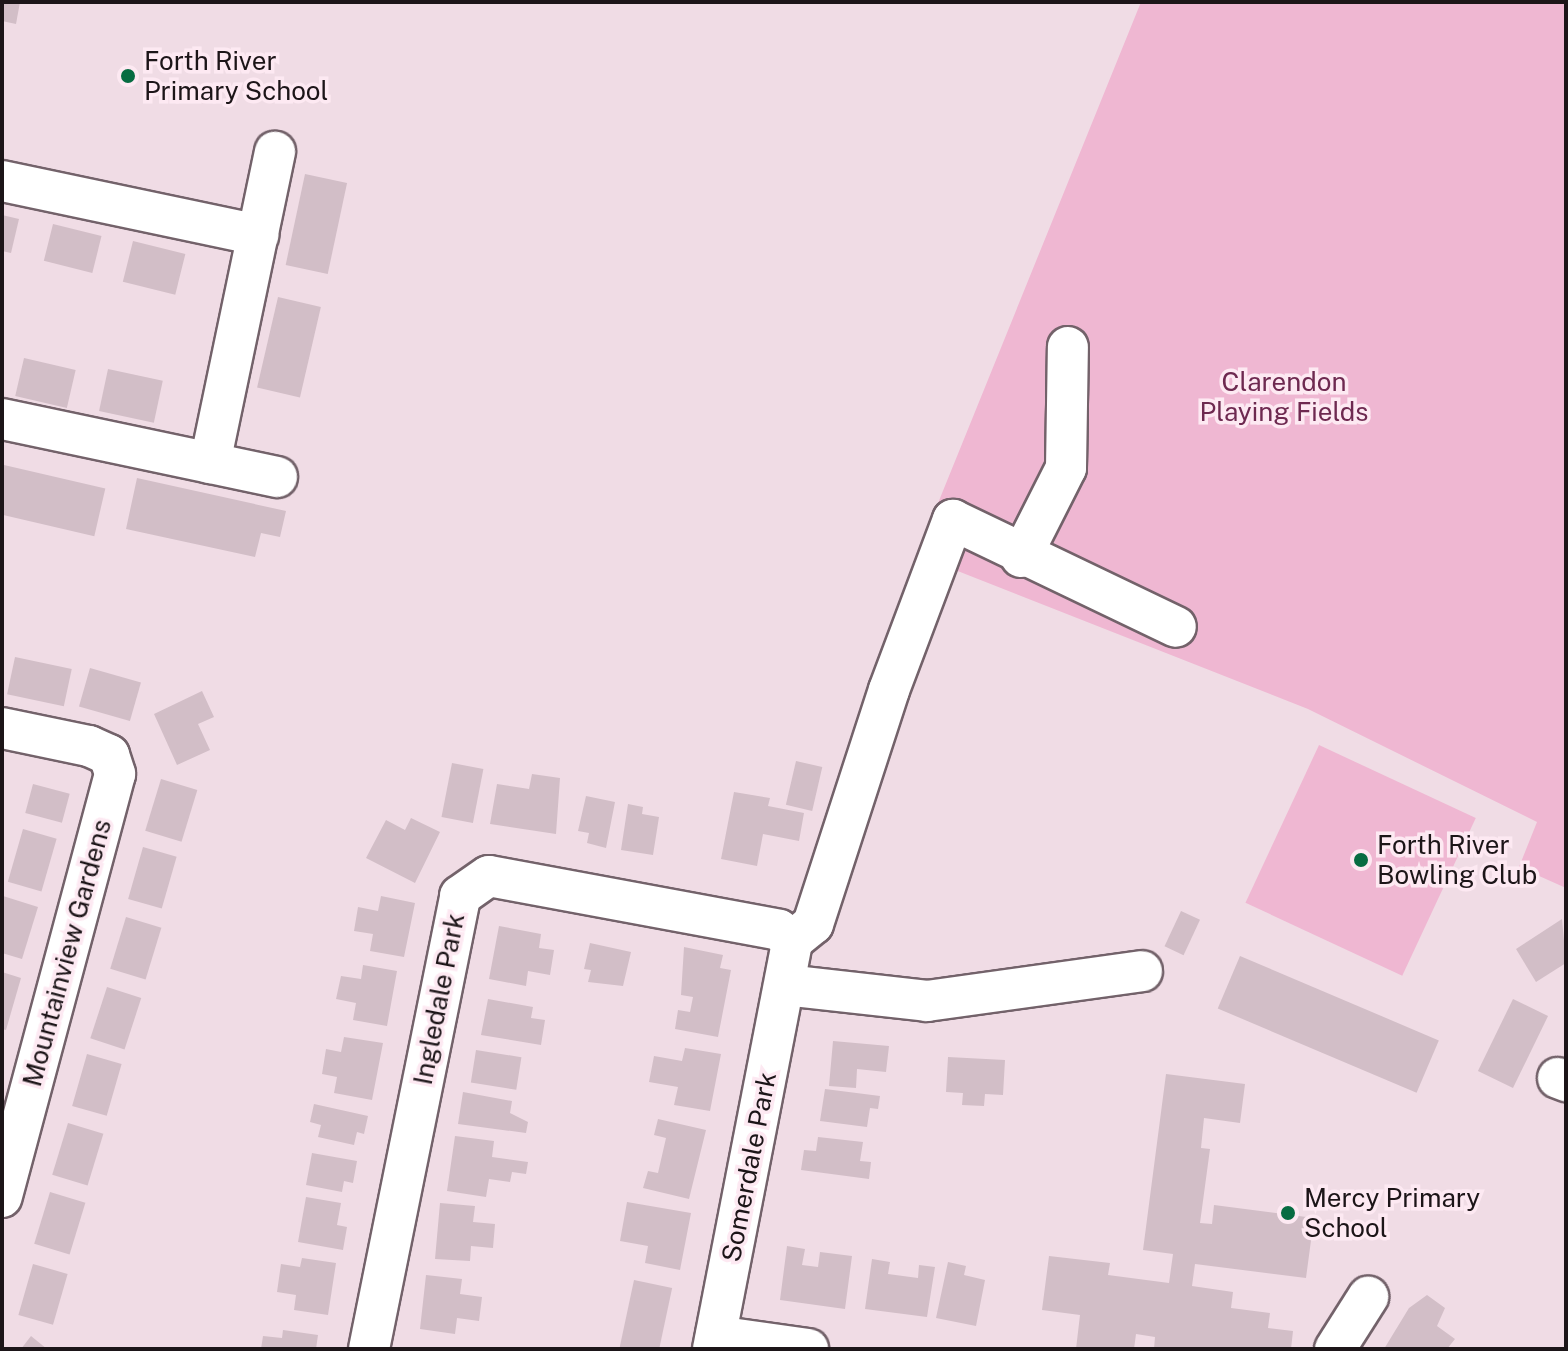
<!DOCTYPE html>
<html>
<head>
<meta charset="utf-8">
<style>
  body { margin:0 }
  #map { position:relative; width:1568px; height:1351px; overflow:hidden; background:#f0dce5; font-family:"Public Sans",sans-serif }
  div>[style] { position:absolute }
  .green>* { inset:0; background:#efb7d2; transform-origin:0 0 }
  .building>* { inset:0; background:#d2bec7; transform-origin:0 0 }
  .roads { filter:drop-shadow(2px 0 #73626a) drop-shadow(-2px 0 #73626a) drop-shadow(0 2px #73626a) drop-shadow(0 -2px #73626a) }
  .minor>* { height:40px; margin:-20px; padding:0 20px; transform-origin:20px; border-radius:20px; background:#fff }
  .dots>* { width:22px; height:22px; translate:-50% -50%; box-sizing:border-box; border:4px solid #fde9f2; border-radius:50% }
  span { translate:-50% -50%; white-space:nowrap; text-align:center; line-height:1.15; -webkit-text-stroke:7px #fde9f2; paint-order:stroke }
  .poi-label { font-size:26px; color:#1c1518 }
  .left { translate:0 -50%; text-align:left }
  .park-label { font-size:26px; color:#6e2950 }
  .street-label { font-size:26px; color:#1c1518 }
  .frame { position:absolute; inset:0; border:4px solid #1c1518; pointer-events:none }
</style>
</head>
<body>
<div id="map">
  <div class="green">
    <i style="clip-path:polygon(1141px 2px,1566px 2px,1566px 888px,1519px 867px,1537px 822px,1308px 709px,917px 555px)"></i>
    <i style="left:1319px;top:745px;width:173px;height:174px;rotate:25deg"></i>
  </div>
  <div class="building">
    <i style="clip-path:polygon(2px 2px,20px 2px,16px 24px,2px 21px)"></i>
    <i style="left:305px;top:174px;width:43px;height:93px;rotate:12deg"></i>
    <i style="clip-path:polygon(2px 215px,19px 219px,11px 253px,2px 251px)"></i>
    <i style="left:53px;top:224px;width:50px;height:38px;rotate:14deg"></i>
    <i style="left:133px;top:241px;width:54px;height:42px;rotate:14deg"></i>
    <i style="left:278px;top:297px;width:44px;height:93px;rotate:13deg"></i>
    <i style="left:24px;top:358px;width:53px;height:39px;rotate:13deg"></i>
    <i style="left:108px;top:369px;width:56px;height:43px;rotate:12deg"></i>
    <i style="left:4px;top:465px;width:104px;height:49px;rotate:13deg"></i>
    <i style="clip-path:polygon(137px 478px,286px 511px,280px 537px,261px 533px,255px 557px,126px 529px)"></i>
    <i style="left:15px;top:657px;width:58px;height:38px;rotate:12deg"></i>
    <i style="left:90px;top:668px;width:53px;height:40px;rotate:16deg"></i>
    <i style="clip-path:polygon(202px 691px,214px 717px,198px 724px,210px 750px,177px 765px,154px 714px)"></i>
    <i style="left:796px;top:761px;width:27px;height:45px;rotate:13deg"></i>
    <i style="left:452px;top:763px;width:32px;height:55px;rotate:11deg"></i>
    <i style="clip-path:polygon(532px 774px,560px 778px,556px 834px,490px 824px,497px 784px,529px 789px)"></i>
    <i style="left:161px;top:779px;width:38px;height:54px;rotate:17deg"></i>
    <i style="left:33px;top:784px;width:38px;height:30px;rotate:15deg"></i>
    <i style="clip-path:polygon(734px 792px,770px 798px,768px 806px,804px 813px,799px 841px,763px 834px,757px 866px,721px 859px)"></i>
    <i style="clip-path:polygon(586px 796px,615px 802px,606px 848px,587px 843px,589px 833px,578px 831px)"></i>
    <i style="clip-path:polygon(628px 804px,643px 807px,642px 814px,659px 817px,653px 855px,621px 850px)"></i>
    <i style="clip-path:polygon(411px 818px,440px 832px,415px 883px,366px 858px,386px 820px,405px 830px)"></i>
    <i style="left:23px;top:829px;width:35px;height:55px;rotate:16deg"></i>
    <i style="left:143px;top:847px;width:35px;height:54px;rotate:16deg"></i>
    <i style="clip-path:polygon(3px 896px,38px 907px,22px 959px,2px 953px)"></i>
    <i style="clip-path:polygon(381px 896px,415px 903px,404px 957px,370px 951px,373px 934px,354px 931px,358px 907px,378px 911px)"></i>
    <i style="left:1181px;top:911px;width:21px;height:39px;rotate:25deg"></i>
    <i style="left:126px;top:917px;width:37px;height:54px;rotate:17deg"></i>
    <i style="clip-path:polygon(1562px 919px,1566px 963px,1536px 982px,1516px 949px)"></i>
    <i style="clip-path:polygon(499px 926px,541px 934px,539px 948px,554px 950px,550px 975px,528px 971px,526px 986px,489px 979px)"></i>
    <i style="clip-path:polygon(590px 943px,631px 952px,623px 986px,588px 982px,591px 970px,584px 969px)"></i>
    <i style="clip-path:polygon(684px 947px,723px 955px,720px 968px,731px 970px,718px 1037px,675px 1029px,678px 1010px,690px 1012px,693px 997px,681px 995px)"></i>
    <i style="left:1240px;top:956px;width:216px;height:57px;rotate:23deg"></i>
    <i style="clip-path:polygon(363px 965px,397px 971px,387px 1026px,353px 1020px,356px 1003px,336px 999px,341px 976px,361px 979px)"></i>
    <i style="clip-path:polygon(2px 972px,21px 978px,6px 1030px,2px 1029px)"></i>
    <i style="left:107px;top:987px;width:36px;height:54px;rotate:18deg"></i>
    <i style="clip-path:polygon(488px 999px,533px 1007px,531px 1018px,545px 1020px,541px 1045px,481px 1035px)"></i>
    <i style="left:1513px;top:999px;width:39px;height:80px;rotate:26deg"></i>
    <i style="clip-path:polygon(344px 1037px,383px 1043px,372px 1100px,334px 1093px,337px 1077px,322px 1074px,326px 1049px,341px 1052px)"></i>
    <i style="clip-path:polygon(833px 1041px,889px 1046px,886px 1072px,857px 1069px,856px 1088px,829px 1086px)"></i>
    <i style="clip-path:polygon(685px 1048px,721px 1054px,710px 1111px,674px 1105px,678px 1087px,649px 1082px,654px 1056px,682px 1061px)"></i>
    <i style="left:476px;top:1050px;width:46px;height:33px;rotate:9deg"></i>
    <i style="left:87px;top:1054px;width:36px;height:54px;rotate:16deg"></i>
    <i style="clip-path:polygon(948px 1057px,1005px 1060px,1003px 1095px,985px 1094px,984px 1106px,962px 1105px,963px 1093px,946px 1092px)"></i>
    <i style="clip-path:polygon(1166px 1074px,1245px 1084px,1240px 1123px,1204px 1118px,1201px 1148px,1210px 1149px,1200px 1223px,1212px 1224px,1214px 1205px,1314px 1218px,1306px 1278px,1195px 1264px,1192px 1286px,1233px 1292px,1231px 1308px,1270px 1313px,1268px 1328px,1293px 1331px,1291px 1349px,1154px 1349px,1155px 1337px,1136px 1334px,1134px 1349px,1076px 1349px,1080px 1315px,1042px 1310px,1049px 1256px,1110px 1263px,1108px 1275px,1169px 1283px,1173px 1254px,1143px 1250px)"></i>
    <i style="clip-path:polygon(825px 1089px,880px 1096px,878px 1109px,870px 1108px,867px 1127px,820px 1121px)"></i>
    <i style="clip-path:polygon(463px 1092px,512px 1101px,510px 1113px,528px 1122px,526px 1133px,458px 1124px)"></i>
    <i style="clip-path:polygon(314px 1104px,368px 1116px,364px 1134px,357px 1132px,354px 1145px,318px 1137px,321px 1125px,310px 1122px)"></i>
    <i style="clip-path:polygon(658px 1119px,706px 1130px,689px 1199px,643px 1188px,648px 1171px,658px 1173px,666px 1138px,654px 1135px)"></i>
    <i style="left:68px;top:1123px;width:37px;height:54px;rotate:17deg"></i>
    <i style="clip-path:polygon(455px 1136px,494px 1141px,492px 1157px,528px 1162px,526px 1174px,512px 1172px,510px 1182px,489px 1179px,486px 1197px,447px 1191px)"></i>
    <i style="clip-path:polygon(818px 1137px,863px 1142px,860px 1161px,871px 1162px,869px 1179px,801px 1170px,804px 1150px,816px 1151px)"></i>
    <i style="clip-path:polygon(312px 1153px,357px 1161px,353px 1183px,344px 1181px,342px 1192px,306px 1185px)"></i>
    <i style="left:50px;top:1192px;width:37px;height:54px;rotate:17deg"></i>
    <i style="clip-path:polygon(306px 1197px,341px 1203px,337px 1225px,347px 1227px,343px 1250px,298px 1242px)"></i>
    <i style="clip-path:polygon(627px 1202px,691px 1213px,680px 1270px,645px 1263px,648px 1246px,620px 1241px)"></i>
    <i style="clip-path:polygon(440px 1203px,475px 1206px,473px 1222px,495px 1224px,493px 1248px,471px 1246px,470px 1261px,435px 1259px)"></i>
    <i style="clip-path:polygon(787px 1246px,805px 1249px,802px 1265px,818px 1267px,820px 1252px,852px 1256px,845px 1309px,780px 1300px)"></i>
    <i style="clip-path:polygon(302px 1258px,336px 1263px,328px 1315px,294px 1310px,296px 1295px,277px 1292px,281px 1264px,300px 1267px)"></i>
    <i style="clip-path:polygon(872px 1259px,890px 1262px,888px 1274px,918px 1278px,919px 1265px,935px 1267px,927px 1317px,865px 1309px)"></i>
    <i style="clip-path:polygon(948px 1262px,966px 1266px,964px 1275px,985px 1280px,976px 1326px,936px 1318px)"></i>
    <i style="left:33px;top:1264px;width:36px;height:53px;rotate:16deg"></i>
    <i style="clip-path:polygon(426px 1275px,462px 1279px,460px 1294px,482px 1297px,479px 1321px,457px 1318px,455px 1334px,420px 1329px)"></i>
    <i style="left:634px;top:1280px;width:39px;height:70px;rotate:12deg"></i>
    <i style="clip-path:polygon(1427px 1295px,1445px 1308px,1437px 1326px,1455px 1339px,1447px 1349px,1384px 1349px,1409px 1308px)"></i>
    <i style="clip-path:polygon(283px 1330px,318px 1335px,316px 1349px,261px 1349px,263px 1336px,282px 1338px)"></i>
    <i style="clip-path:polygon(31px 1336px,47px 1349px,21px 1349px)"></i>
  </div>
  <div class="roads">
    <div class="minor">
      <i style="left:2px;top:181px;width:262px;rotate:11.9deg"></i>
      <i style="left:2px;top:419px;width:281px;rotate:11.9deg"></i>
      <i style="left:210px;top:463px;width:318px;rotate:-78.2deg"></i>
      <i style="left:1021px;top:557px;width:100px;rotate:-63.2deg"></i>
      <i style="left:1066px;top:468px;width:121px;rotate:-89.1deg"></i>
      <i style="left:2px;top:728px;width:89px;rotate:11.7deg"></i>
      <i style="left:89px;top:746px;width:22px;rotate:24deg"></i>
      <i style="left:109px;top:755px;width:20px;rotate:72deg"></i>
      <i style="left:115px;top:774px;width:438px;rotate:105deg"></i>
      <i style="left:792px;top:941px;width:27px;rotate:-39deg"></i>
      <i style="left:813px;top:924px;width:246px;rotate:-72deg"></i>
      <i style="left:889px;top:690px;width:182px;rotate:-69.4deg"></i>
      <i style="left:953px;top:520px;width:247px;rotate:25.6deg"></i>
      <i style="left:785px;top:985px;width:143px;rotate:6.4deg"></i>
      <i style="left:927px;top:1001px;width:217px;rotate:-7.9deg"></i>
      <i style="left:1558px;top:1078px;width:9px;rotate:21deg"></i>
      <i style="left:716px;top:1336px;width:93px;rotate:8deg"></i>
      <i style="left:369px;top:1349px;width:462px;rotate:-78.6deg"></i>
      <i style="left:460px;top:896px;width:35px;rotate:-35deg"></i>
      <i style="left:489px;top:876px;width:295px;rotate:10.5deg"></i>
      <i style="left:779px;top:930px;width:17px;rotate:40deg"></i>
      <i style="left:713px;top:1349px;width:416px;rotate:-79deg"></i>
      <i style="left:1335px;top:1349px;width:62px;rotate:-57.6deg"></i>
    </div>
  </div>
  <div class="dots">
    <i style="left:128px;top:76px;background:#076c42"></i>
    <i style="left:1361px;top:860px;background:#076c42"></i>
    <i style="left:1288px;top:1213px;background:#076c42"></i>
  </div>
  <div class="poi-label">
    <span class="left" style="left:144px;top:76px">Forth River<br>Primary School</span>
    <span class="left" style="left:1377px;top:860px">Forth River<br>Bowling Club</span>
    <span class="left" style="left:1304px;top:1213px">Mercy Primary<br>School</span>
  </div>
  <div class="park-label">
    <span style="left:1284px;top:397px">Clarendon<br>Playing Fields</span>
  </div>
  <div class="street-label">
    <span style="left:67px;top:953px;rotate:-75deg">Mountainview Gardens</span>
    <span style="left:439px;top:999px;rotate:-79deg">Ingledale Park</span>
    <span style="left:749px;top:1167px;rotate:-79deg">Somerdale Park</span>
  </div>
  <div class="frame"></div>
</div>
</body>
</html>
